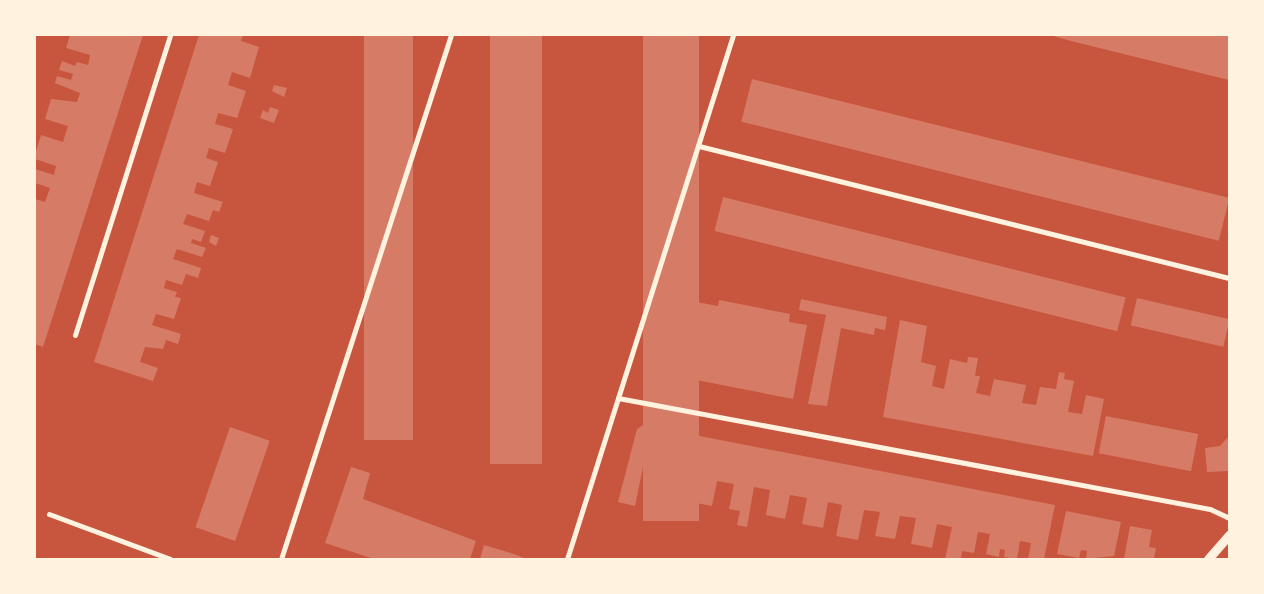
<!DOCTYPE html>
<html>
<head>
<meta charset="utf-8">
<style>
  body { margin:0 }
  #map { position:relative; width:1264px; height:594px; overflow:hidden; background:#c8553d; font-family:"Fira Sans Condensed",sans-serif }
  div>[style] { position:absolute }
  .building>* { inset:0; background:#d67c66; transform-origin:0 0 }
  .minor>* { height:5px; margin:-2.5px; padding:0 2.5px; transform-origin:2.5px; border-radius:2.5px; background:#fff3e0 }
  .tertiary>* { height:9px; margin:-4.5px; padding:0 4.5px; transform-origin:4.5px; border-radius:4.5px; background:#fff3e0 }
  span { translate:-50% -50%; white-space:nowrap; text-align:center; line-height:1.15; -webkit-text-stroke:4px #fff3e0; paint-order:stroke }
  .frame { position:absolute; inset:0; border:36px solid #fff3e0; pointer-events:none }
</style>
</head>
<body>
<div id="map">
  <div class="building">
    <i style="clip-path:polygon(70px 35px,143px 35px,43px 347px,35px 344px,35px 199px,45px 202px,50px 188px,35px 183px,35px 169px,54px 175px,56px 166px,35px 159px,35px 155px,41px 135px,63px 142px,68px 126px,45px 119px,51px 99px,77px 102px,80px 93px,55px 83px,57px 76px,71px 80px,73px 74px,59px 70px,62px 61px,75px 66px,77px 62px,88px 65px,89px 61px,90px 55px,66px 48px)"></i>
    <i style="clip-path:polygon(199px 35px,243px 35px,241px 41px,259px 47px,250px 78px,232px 72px,228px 85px,246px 91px,237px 118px,218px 113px,217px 117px,215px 124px,233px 129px,225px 153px,209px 148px,206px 158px,218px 162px,210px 186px,197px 182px,194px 193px,223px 202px,219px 212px,213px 210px,209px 221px,187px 214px,183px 224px,205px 231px,201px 242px,192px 239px,191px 243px,206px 248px,202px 257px,177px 249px,173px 259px,201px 268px,198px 278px,186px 274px,182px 285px,166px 280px,164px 288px,177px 292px,175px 297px,181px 298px,174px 319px,156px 314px,152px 325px,181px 334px,178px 344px,166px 340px,163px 349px,145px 347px,140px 362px,158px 368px,153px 381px,94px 362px)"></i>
    <i style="left:364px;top:35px;width:49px;height:405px"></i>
    <i style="left:490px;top:35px;width:52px;height:429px"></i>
    <i style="left:643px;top:35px;width:56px;height:486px"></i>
    <i style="clip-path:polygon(1050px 35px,1229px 35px,1229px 80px,1071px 41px)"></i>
    <i style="left:752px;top:79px;width:492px;height:44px;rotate:14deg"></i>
    <i style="clip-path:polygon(274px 85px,287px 88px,284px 97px,272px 91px)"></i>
    <i style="clip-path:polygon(270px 107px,279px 110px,274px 123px,260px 118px,263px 110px,268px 113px)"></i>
    <i style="left:723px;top:197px;width:415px;height:35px;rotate:14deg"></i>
    <i style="clip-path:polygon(211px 235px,219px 238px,216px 246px,209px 242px)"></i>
    <i style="left:1137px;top:298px;width:95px;height:28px;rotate:13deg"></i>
    <i style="clip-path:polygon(680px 299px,718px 306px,719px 300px,790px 314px,789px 322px,807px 325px,793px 399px,666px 374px)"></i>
    <i style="clip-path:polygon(801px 299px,887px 317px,885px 330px,875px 328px,874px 335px,841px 328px,827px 406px,808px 404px,826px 315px,799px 310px)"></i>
    <i style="clip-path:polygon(900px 320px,927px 326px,921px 362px,936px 366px,932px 386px,944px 389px,950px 359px,967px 363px,968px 357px,978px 358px,975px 376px,980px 376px,976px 393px,990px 396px,994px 379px,1026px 385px,1022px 403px,1036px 405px,1040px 387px,1056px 389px,1059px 372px,1065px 373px,1064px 379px,1074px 381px,1068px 412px,1082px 414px,1086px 395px,1104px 399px,1093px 456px,883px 417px)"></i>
    <i style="left:1106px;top:416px;width:94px;height:38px;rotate:11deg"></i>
    <i style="clip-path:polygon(643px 425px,1055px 505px,1044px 559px,1028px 559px,1031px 543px,1020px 541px,1017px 559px,1004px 557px,1005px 550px,1000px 549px,999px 557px,986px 554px,990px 534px,978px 532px,974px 553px,962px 551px,961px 559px,945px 559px,952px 527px,937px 524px,932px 548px,923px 546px,911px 544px,916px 518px,900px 516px,895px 539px,875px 536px,880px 512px,864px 510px,858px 540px,836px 536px,842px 505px,828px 502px,823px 528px,802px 524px,807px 498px,790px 495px,785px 519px,766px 515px,770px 490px,754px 487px,747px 527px,737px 525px,740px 511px,729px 509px,734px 484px,717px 481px,712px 506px,691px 502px,696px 477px,680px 474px,675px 498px,657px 495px,661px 471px,651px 468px,643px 467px,635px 506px,618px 502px,637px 429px)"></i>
    <i style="left:230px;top:427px;width:42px;height:106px;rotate:19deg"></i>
    <i style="clip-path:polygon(1229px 436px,1229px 471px,1207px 472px,1205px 448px,1220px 446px)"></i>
    <i style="clip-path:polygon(351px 467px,370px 473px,363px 499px,476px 541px,470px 559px,374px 559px,325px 543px)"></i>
    <i style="clip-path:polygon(1066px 511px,1121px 522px,1114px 556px,1086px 559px,1087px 551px,1081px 550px,1079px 558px,1057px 554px)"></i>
    <i style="clip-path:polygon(1130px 526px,1152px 530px,1149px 547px,1156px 548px,1154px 559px,1124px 559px)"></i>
    <i style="clip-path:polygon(484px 545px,511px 553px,527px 559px,480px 559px)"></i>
  </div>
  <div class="minor">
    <i style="left:699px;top:146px;width:546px;rotate:13.99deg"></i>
    <i style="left:75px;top:335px;width:315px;rotate:-72.4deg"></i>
    <i style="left:618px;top:398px;width:602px;rotate:10.62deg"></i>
    <i style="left:1210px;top:509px;width:21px;rotate:25deg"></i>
    <i style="left:49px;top:514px;width:129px;rotate:20.4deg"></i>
    <i style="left:281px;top:559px;width:551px;rotate:-72.03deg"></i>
    <i style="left:567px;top:559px;width:550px;rotate:-72.42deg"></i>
  </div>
  <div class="tertiary">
    <i style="left:1208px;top:559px;width:32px;rotate:-49deg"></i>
  </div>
  <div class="frame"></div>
</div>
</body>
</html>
